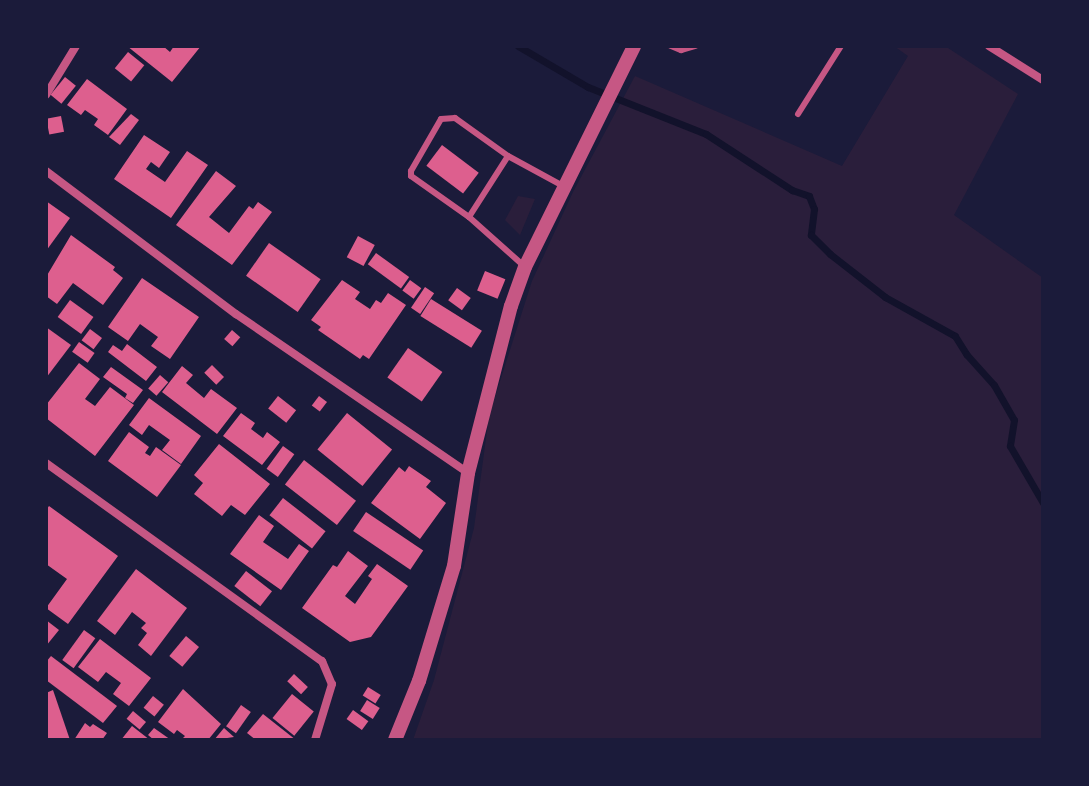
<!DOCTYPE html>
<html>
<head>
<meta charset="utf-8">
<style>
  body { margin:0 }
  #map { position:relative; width:1089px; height:786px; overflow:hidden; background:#1b1b3a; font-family:Roboto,sans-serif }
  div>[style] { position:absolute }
  .green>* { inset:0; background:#2a1e3b }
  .stream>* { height:7px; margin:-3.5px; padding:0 3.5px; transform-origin:3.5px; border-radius:3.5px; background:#12122b }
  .building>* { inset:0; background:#dd5f8e; transform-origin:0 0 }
  .service>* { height:6px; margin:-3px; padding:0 3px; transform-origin:3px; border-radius:3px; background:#c65784 }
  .minor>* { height:8px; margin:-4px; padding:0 4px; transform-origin:4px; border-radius:4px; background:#c65784 }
  .tertiary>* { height:14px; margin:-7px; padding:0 7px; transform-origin:7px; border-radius:7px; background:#c65784 }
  span { translate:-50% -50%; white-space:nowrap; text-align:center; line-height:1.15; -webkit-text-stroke:6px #1b1b3a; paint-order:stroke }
  .frame { position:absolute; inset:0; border:48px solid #1b1b3a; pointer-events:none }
</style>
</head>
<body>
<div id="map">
  <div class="green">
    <i style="clip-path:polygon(894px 46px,945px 46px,1018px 94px,954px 215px,1043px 278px,1043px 740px,413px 740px,434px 680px,474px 528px,489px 416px,532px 281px,573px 192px,635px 76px,842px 166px,908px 56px)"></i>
    <i style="clip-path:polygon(518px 196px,535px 199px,520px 235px,505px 220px)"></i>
  </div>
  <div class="stream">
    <i style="left:518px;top:46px;width:81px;rotate:30.4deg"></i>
    <i style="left:588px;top:87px;width:127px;rotate:21.7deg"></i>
    <i style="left:706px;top:134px;width:103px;rotate:33.1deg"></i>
    <i style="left:792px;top:190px;width:18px;rotate:19deg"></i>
    <i style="left:809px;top:196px;width:14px;rotate:69deg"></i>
    <i style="left:814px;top:209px;width:26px;rotate:97deg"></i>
    <i style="left:811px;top:235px;width:27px;rotate:45deg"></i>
    <i style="left:830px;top:254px;width:70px;rotate:38deg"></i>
    <i style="left:885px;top:297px;width:80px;rotate:29.1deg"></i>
    <i style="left:955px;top:336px;width:22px;rotate:58deg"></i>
    <i style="left:967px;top:355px;width:40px;rotate:48deg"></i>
    <i style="left:994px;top:385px;width:40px;rotate:60.3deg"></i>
    <i style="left:1014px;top:420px;width:26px;rotate:99deg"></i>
    <i style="left:1010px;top:446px;width:66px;rotate:59.9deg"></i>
  </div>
  <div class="building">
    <i style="clip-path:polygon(127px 46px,163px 46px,170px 52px,174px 46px,201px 46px,172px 82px)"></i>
    <i style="left:128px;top:52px;width:21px;height:21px;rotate:39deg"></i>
    <i style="left:65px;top:77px;width:14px;height:23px;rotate:39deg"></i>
    <i style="clip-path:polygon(87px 79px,127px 109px,108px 135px,94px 125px,98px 119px,85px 110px,81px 115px,67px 105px)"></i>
    <i style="clip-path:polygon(131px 114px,139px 120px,120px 145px,109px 137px)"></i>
    <i style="left:61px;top:116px;width:16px;height:15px;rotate:79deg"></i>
    <i style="clip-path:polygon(144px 135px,170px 152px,159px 168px,151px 162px,146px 169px,165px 182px,187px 151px,208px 165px,171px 218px,114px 179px)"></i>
    <i style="left:442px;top:145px;width:46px;height:26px;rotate:37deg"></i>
    <i style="clip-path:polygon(216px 171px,236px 186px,209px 217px,229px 233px,249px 206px,253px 209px,258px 202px,272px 212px,232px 265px,176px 225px)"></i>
    <i style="clip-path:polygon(46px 201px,70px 218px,46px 251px)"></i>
    <i style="clip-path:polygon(71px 235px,115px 267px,113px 270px,123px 278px,103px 305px,73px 283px,57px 304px,46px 296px,46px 277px)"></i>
    <i style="left:358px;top:236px;width:19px;height:24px;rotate:28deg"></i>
    <i style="left:269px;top:243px;width:63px;height:40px;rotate:35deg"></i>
    <i style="left:376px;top:253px;width:41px;height:14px;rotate:36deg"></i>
    <i style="left:485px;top:271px;width:22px;height:21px;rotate:22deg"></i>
    <i style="clip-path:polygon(142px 278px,199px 317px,170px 359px,151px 346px,158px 337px,140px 324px,128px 341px,108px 327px)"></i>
    <i style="clip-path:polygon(342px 280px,360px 292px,355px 299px,370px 309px,376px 300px,381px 303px,388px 293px,406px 305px,369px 359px,363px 355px,360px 359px,318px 330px,321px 327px,311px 320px)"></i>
    <i style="left:410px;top:280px;width:14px;height:13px;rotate:36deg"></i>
    <i style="left:425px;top:287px;width:11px;height:25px;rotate:34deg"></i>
    <i style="left:457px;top:288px;width:17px;height:15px;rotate:36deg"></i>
    <i style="left:431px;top:299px;width:60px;height:20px;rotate:32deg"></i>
    <i style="left:70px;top:300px;width:29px;height:21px;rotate:36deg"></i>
    <i style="clip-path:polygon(46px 327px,71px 345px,46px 378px)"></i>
    <i style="left:90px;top:329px;width:15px;height:14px;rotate:37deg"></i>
    <i style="left:232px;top:330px;width:11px;height:12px;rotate:41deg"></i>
    <i style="left:79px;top:342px;width:19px;height:12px;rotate:35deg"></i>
    <i style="clip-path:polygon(127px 344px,157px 367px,146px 381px,108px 352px,113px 345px,122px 351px)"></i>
    <i style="left:408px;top:348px;width:42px;height:36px;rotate:35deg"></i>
    <i style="clip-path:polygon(79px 363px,100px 379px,85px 399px,95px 406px,110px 387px,134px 405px,95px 456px,46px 418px,46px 405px)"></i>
    <i style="left:212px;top:365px;width:17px;height:11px;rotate:45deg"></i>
    <i style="clip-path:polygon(182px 366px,193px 375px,186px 383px,204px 398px,211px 389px,237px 408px,217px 434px,162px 392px)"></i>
    <i style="clip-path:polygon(111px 367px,143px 390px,133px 403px,125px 398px,127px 394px,103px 377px)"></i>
    <i style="left:160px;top:375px;width:11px;height:18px;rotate:41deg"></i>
    <i style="left:278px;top:396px;width:23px;height:16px;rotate:38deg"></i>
    <i style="left:319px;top:396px;width:10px;height:12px;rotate:37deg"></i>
    <i style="clip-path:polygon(149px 398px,201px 436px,181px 464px,162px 450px,170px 440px,149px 425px,142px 435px,129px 425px)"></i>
    <i style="clip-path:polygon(241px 413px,255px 423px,251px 429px,263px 438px,267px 432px,280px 442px,262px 465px,223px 436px)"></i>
    <i style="left:347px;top:413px;width:58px;height:47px;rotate:39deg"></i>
    <i style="clip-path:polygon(129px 432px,149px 447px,145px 453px,150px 456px,156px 447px,181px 465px,157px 497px,108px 461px)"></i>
    <i style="clip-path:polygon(219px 444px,270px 484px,245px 515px,231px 505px,222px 516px,194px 494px,203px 483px,194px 475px)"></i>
    <i style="left:283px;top:446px;width:14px;height:28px;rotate:36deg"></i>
    <i style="left:304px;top:460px;width:66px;height:31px;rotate:38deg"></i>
    <i style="clip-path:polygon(409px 466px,431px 481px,426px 487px,446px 503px,420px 539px,371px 503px,399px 467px,405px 472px)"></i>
    <i style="left:283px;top:498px;width:54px;height:22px;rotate:38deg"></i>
    <i style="clip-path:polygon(49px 506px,118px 556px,68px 624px,46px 608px,67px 579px,46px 564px,46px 510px)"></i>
    <i style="left:366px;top:512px;width:69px;height:23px;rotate:34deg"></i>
    <i style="clip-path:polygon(259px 515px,274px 526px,263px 542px,288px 559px,299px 544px,309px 551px,281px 590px,230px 554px)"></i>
    <i style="clip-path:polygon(348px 551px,368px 566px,345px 596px,355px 604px,372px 579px,368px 576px,377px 564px,408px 586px,371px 637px,350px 642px,302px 608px,333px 565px,337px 567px)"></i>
    <i style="clip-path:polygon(136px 569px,187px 608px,151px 656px,138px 645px,147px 633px,141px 628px,146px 623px,132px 612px,115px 635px,97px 621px)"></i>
    <i style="left:246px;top:571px;width:33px;height:19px;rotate:38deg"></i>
    <i style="clip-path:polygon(46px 620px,59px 630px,46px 646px)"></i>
    <i style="left:84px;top:630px;width:14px;height:37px;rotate:36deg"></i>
    <i style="left:186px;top:636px;width:17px;height:26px;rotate:40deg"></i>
    <i style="clip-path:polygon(100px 639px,151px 678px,129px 706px,113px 694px,121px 683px,106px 672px,98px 682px,78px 667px)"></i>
    <i style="clip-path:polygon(51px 656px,117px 706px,103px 723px,46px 680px,46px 662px)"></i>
    <i style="left:294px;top:674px;width:19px;height:10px;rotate:43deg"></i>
    <i style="left:368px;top:687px;width:15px;height:10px;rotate:32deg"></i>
    <i style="clip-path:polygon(183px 689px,221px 724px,208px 740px,181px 740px,185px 736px,177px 730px,174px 734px,158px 722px)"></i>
    <i style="clip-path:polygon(53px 690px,70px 740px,46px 740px,46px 693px)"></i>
    <i style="left:292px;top:694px;width:28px;height:31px;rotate:39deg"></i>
    <i style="left:153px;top:696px;width:14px;height:15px;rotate:39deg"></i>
    <i style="left:367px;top:700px;width:15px;height:13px;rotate:32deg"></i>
    <i style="left:241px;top:705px;width:12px;height:26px;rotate:35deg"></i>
    <i style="left:353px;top:710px;width:19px;height:11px;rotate:36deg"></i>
    <i style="left:133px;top:711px;width:17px;height:10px;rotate:40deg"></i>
    <i style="clip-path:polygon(263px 714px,296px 740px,256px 740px,247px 733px)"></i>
    <i style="clip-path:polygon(85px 723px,90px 727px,93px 724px,107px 733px,102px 740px,74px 740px)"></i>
    <i style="clip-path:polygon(132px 726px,150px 740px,121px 740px)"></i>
    <i style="clip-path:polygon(154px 728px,171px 740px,154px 740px,148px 735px)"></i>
    <i style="clip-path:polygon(224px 728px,234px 737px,214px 740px)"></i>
  </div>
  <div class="service">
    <i style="left:671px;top:46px;width:11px;rotate:22deg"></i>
    <i style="left:681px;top:50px;width:15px;rotate:-16deg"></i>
    <i style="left:798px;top:114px;width:80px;rotate:-57.7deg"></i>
    <i style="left:469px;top:217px;width:71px;rotate:-144.7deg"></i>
    <i style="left:411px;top:176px;width:5px;rotate:-90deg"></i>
    <i style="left:411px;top:171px;width:60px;rotate:-60deg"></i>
    <i style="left:441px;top:119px;width:14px;rotate:-4deg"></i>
    <i style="left:455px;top:118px;width:65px;rotate:35.6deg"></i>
    <i style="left:524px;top:266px;width:74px;rotate:-138.3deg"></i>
    <i style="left:469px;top:217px;width:72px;rotate:-57.4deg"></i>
    <i style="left:508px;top:156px;width:63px;rotate:28.6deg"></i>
  </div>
  <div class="minor">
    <i style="left:989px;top:46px;width:64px;rotate:32.2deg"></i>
    <i style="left:46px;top:95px;width:57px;rotate:-58.5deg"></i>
    <i style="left:46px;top:171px;width:238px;rotate:37deg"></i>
    <i style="left:236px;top:314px;width:281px;rotate:34.4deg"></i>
    <i style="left:46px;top:463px;width:340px;rotate:35.7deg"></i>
    <i style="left:322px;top:661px;width:25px;rotate:67deg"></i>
    <i style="left:332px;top:684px;width:59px;rotate:106.9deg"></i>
  </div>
  <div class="tertiary">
    <i style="left:395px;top:740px;width:64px;rotate:-67.9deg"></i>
    <i style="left:419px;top:681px;width:120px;rotate:-73.1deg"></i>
    <i style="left:454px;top:566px;width:94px;rotate:-81.4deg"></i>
    <i style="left:468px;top:473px;width:172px;rotate:-75.6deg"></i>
    <i style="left:511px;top:306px;width:41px;rotate:-70.3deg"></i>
    <i style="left:525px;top:267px;width:246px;rotate:-63.7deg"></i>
  </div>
  <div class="frame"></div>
</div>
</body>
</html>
